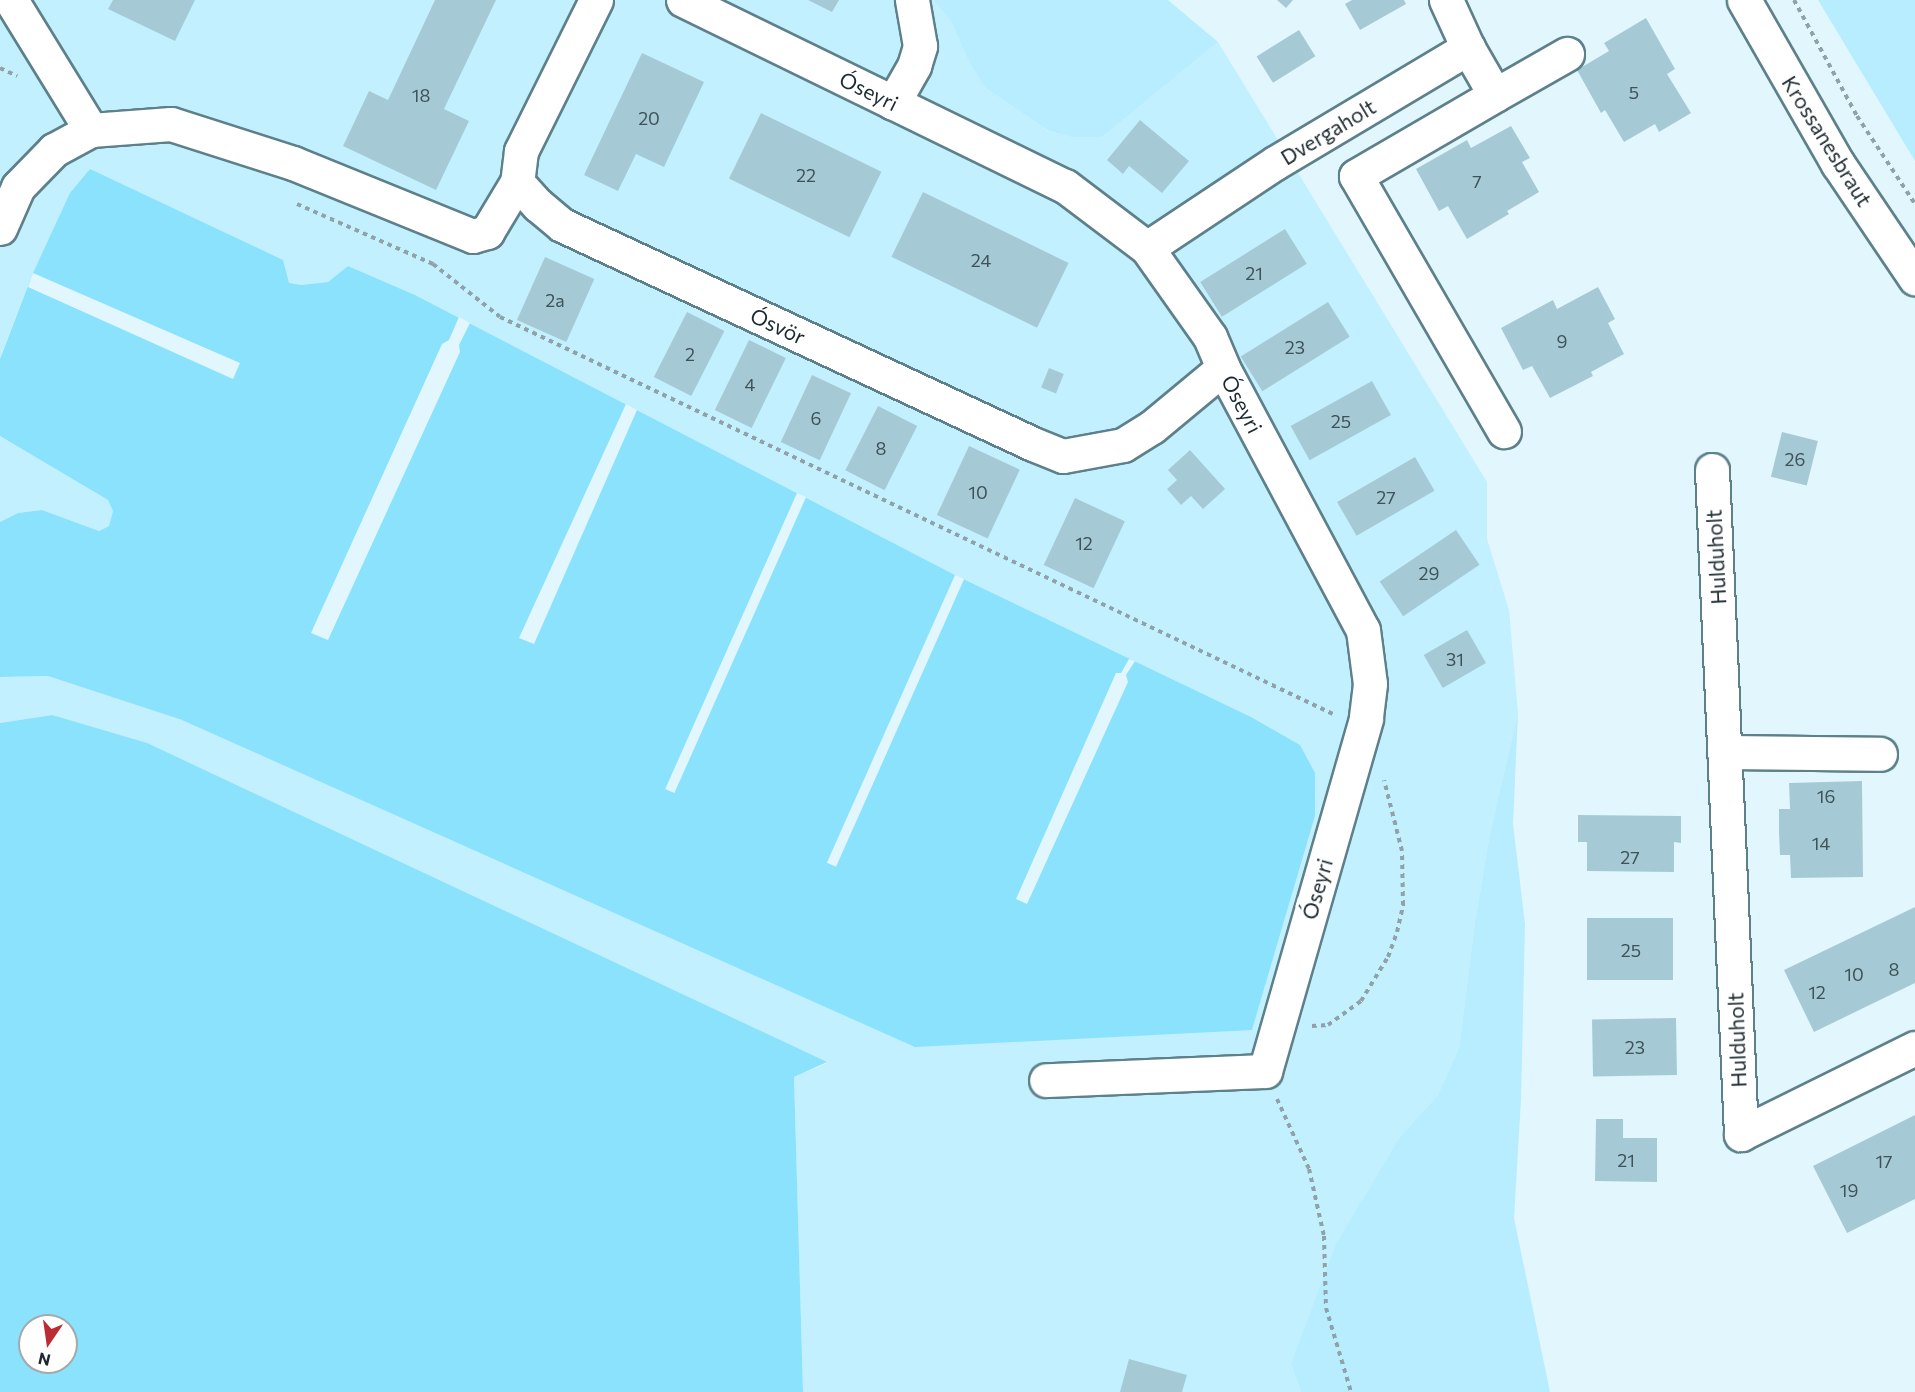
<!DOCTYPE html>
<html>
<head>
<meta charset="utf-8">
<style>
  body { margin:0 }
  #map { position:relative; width:1915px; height:1392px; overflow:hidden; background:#e1f7fd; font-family:Commissioner,sans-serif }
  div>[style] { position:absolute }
  .built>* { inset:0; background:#c2f0ff }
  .green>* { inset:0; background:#b7edfe }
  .water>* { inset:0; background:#8ae2fc }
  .pier>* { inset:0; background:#e1f7fd; transform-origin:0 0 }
  .building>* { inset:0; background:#a6cad5; transform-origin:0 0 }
  .path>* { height:4px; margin-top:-2px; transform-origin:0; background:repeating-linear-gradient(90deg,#8fa2a7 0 4.5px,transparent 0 9px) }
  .roads { filter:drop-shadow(2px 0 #5e808a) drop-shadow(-2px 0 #5e808a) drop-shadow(0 2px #5e808a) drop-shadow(0 -2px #5e808a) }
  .minor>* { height:33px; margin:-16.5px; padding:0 16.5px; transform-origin:16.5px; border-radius:16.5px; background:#fff }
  span { translate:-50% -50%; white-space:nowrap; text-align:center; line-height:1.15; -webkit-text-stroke:6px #fff; paint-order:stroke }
  .number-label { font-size:18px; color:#3e5258 }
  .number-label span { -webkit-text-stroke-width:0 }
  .street-label { font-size:21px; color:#1c2a2f }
  .north { position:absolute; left:18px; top:1314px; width:60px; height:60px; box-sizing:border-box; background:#fff; border:2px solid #a4aaac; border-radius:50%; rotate:193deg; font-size:16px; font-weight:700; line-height:24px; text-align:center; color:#1c2a2f }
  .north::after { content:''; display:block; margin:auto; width:21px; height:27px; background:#bb2b34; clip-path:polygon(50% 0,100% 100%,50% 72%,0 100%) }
</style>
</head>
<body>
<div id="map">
  <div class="built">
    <i style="clip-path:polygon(0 0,933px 0,951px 21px,969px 62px,1023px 112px,1048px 131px,1071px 137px,1102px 137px,1218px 42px,1487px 482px,1487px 539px,1509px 610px,1518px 713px,1490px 833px,1475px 922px,1459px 1048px,1438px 1095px,1400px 1137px,1291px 1364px,1301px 1392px,803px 1392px,794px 1077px,827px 1063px,52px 715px,0 723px,0 677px,48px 676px,182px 720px,1252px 1030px,1315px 816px,1300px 745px,1251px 717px,955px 575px,415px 295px,348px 266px,328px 282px,301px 285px,33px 273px,0 358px)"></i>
    <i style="clip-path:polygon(0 436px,108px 500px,113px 511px,109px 526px,99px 531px,42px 510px,18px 513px,0 522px)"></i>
  </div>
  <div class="green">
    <i style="clip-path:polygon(933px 0,1168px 0,1218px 42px,1102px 137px,1071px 137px,1049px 131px,985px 87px,969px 62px,951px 21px)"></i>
    <i style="clip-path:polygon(1818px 0,1915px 0,1915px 161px)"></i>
    <i style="clip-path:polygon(1518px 713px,1513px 824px,1525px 924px,1521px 1100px,1514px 1218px,1550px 1392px,1301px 1392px,1291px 1364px,1336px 1244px,1400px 1137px,1438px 1095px,1459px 1048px,1475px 922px,1490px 833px)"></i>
  </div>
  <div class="water">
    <i style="clip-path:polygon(90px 169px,283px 260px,289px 283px,301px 285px,328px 282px,348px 266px,415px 295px,955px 575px,1251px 717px,1300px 745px,1315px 773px,1315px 816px,1252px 1030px,915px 1047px,182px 720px,48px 676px,0 677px,0 522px,18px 513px,42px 510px,99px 531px,109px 526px,113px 511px,108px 500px,0 436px,0 359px,33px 273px,70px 193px)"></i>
    <i style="clip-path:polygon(evenodd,52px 715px,147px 743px,827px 1062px,794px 1077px,803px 1392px,0 1392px,0 723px,52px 715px,30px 1326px,66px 1326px,66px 1362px,30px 1362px,30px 1326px)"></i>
  </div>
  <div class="pier">
    <i style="clip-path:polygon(33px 273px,240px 363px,233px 379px,28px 287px)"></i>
    <i style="clip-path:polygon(459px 317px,470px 323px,459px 345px,460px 352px,328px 640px,311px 633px,442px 344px,449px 340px)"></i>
    <i style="clip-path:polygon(626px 404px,637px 410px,534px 644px,519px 638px)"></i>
    <i style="left:797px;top:493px;width:10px;height:324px;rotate:24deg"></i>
    <i style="left:955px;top:575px;width:10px;height:315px;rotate:24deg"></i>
    <i style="clip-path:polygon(1129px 659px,1135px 661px,1126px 675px,1128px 682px,1027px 904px,1016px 899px,1116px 673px,1121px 673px)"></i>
  </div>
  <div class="building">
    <i style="clip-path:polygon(113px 0,195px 0,175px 41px,108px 9px)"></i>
    <i style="clip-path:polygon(435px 0,496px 0,444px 109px,469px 121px,436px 190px,343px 146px,369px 91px,388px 100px)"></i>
    <i style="clip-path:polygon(808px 0,839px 0,832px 12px)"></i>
    <i style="clip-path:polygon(1277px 0,1293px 0,1286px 8px)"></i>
    <i style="clip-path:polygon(1352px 0,1404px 0,1406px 4px,1360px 30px,1345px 4px)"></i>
    <i style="clip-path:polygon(1646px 18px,1675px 69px,1667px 74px,1691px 113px,1659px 132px,1655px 124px,1624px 142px,1605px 110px,1601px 113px,1577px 70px,1609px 51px,1604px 43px)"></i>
    <i style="left:1299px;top:30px;width:31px;height:50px;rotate:58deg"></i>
    <i style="clip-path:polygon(642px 53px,704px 82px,664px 167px,636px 154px,618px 191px,584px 175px)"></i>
    <i style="left:761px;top:113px;width:134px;height:73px;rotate:26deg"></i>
    <i style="clip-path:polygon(1140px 120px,1189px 161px,1162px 193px,1129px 166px,1123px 174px,1107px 160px)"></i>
    <i style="clip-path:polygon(1511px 126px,1530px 158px,1522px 162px,1539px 192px,1507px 211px,1509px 214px,1467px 239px,1448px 206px,1439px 211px,1416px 169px,1467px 140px,1471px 148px)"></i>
    <i style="left:923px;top:192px;width:162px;height:72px;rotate:26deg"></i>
    <i style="left:1285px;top:229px;width:41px;height:100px;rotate:58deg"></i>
    <i style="left:545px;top:257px;width:54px;height:69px;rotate:24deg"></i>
    <i style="clip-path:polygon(1598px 287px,1615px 319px,1608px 323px,1624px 354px,1591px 372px,1593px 376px,1550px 398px,1532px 366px,1523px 370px,1501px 328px,1553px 300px,1557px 309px)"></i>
    <i style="left:1328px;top:302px;width:41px;height:103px;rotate:58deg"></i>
    <i style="left:687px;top:312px;width:42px;height:73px;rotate:27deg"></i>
    <i style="left:749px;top:340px;width:41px;height:78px;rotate:26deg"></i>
    <i style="left:1049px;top:368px;width:16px;height:21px;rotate:22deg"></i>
    <i style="left:812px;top:375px;width:43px;height:74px;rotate:25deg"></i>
    <i style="left:1372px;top:381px;width:39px;height:93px;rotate:61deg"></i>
    <i style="left:878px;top:406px;width:44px;height:72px;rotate:27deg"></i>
    <i style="left:1782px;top:432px;width:37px;height:46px;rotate:14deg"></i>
    <i style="left:969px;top:446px;width:56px;height:76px;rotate:25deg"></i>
    <i style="clip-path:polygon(1190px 450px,1225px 489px,1203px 509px,1191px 496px,1181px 505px,1167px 489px,1177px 480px,1168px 470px)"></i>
    <i style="left:1415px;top:457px;width:39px;height:90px;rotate:60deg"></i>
    <i style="left:1075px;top:498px;width:55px;height:74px;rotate:25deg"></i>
    <i style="left:1456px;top:530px;width:42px;height:92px;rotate:56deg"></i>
    <i style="left:1467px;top:630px;width:38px;height:50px;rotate:60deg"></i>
    <i style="clip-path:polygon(1862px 781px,1863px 877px,1791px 878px,1790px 855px,1780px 855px,1779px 832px,1779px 809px,1790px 809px,1789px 783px)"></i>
    <i style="clip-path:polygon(1578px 815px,1681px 816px,1681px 843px,1674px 842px,1674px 872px,1587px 871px,1587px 842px,1578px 842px)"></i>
    <i style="clip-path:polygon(1915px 907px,1915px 983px,1814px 1032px,1784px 970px)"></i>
    <i style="left:1673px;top:918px;width:62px;height:86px;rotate:90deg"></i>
    <i style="left:1676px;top:1018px;width:57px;height:84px;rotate:89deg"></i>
    <i style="clip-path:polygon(1915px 1115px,1915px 1199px,1847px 1233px,1813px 1166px)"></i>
    <i style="clip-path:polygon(1596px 1119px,1623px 1119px,1623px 1138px,1657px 1138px,1657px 1182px,1595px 1181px)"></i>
    <i style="clip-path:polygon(1129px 1359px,1187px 1375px,1182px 1392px,1120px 1392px)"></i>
  </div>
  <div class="path">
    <i style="left:1794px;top:0;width:132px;rotate:61.5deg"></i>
    <i style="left:1857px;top:116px;width:105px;rotate:56.6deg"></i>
    <i style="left:0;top:68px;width:19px;rotate:25deg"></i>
    <i style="left:297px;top:204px;width:149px;rotate:23.8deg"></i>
    <i style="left:433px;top:264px;width:85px;rotate:38.3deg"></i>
    <i style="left:500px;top:317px;width:923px;rotate:25.48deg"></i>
    <i style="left:1312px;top:1026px;width:16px;rotate:-4deg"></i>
    <i style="left:1328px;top:1025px;width:41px;rotate:-36deg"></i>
    <i style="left:1361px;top:1001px;width:52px;rotate:-58.5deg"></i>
    <i style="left:1388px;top:957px;width:27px;rotate:-70deg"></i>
    <i style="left:1397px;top:932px;width:28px;rotate:-77deg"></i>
    <i style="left:1403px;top:905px;width:54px;rotate:-91.1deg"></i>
    <i style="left:1402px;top:851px;width:73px;rotate:-104.2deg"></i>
    <i style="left:1277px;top:1099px;width:77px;rotate:65.4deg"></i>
    <i style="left:1309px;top:1169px;width:69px;rotate:77.4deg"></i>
    <i style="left:1324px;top:1236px;width:72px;rotate:88.4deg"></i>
    <i style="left:1326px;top:1308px;width:88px;rotate:73.4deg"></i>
  </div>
  <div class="roads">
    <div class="minor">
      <i style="left:11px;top:0;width:153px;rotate:58.4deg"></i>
      <i style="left:596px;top:0;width:169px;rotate:116.4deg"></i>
      <i style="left:521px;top:151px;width:31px;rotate:97deg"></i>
      <i style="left:517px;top:182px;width:31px;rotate:48deg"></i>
      <i style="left:538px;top:205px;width:31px;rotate:40deg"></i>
      <i style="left:562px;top:225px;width:519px;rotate:24.94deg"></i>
      <i style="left:1033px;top:444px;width:32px;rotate:22deg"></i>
      <i style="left:1063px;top:456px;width:61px;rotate:-10.4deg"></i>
      <i style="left:1123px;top:445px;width:34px;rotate:-32deg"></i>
      <i style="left:1152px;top:427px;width:92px;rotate:-39.7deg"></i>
      <i style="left:683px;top:0;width:425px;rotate:26deg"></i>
      <i style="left:1065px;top:186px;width:103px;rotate:37.1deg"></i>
      <i style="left:1147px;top:248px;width:109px;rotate:54.7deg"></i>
      <i style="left:1210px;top:337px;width:34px;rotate:67deg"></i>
      <i style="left:1223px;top:368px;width:297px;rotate:61.9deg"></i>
      <i style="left:1363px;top:630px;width:54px;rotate:82.6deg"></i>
      <i style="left:1370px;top:684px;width:35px;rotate:97deg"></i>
      <i style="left:1366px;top:719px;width:366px;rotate:106deg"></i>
      <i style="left:1265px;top:1071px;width:219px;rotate:177.6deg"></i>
      <i style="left:1744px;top:0;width:189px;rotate:60.2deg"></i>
      <i style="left:1838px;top:164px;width:138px;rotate:56deg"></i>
      <i style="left:1468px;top:48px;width:54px;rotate:60.1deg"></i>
      <i style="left:1495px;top:95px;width:161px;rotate:149.8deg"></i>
      <i style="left:1356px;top:176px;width:295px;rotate:59.9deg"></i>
      <i style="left:1495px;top:95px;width:83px;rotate:-29.7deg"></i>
      <i style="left:893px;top:103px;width:43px;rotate:-60.4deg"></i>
      <i style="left:914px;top:66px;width:21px;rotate:-73deg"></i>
      <i style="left:920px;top:46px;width:47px;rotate:-99.9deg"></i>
      <i style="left:0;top:228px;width:45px;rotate:-66.3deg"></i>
      <i style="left:18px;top:187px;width:52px;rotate:-45.8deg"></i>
      <i style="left:54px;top:150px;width:42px;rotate:-28.4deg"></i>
      <i style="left:91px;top:130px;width:80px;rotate:-4.3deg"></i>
      <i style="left:171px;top:124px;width:128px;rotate:17.7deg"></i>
      <i style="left:293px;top:163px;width:194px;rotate:22.1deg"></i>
      <i style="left:473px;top:236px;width:15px;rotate:-16deg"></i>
      <i style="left:487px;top:232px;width:58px;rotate:-59deg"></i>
      <i style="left:1147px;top:248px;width:154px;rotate:-33.6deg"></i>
      <i style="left:1275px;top:163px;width:225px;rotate:-30.8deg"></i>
      <i style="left:1468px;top:48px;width:53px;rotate:-114.6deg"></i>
      <i style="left:1712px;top:470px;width:665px;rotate:87.5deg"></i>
      <i style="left:1741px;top:1134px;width:194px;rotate:-26.3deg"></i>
      <i style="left:1724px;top:752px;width:156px;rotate:0.7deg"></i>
    </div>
  </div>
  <div class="number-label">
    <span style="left:1634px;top:92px">5</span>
    <span style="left:421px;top:95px">18</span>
    <span style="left:649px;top:118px">20</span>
    <span style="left:806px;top:175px">22</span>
    <span style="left:1477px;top:181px">7</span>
    <span style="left:981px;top:260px">24</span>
    <span style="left:1254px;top:273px">21</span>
    <span style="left:555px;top:300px">2a</span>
    <span style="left:1562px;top:341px">9</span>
    <span style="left:1295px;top:347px">23</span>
    <span style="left:690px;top:354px">2</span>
    <span style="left:750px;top:384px">4</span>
    <span style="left:816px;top:418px">6</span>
    <span style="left:1341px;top:421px">25</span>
    <span style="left:881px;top:448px">8</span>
    <span style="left:1795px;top:459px">26</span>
    <span style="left:978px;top:492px">10</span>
    <span style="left:1386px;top:497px">27</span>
    <span style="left:1084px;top:543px">12</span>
    <span style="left:1429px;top:573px">29</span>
    <span style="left:1455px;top:659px">31</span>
    <span style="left:1826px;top:796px">16</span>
    <span style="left:1821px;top:843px">14</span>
    <span style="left:1630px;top:857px">27</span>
    <span style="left:1631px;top:950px">25</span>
    <span style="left:1894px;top:969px">8</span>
    <span style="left:1854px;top:974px">10</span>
    <span style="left:1817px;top:992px">12</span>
    <span style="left:1635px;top:1047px">23</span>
    <span style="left:1626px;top:1160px">21</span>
    <span style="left:1884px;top:1161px">17</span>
    <span style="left:1849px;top:1190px">19</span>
  </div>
  <div class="street-label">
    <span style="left:869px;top:91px;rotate:26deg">Óseyri</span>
    <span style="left:1328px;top:132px;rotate:-31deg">Dvergaholt</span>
    <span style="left:1827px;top:141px;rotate:58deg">Krossanesbraut</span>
    <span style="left:778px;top:326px;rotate:25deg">Ósvör</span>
    <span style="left:1242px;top:404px;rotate:62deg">Óseyri</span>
    <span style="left:1716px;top:557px;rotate:-93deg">Hulduholt</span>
    <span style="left:1317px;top:889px;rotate:-74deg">Óseyri</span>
    <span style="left:1737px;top:1040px;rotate:-92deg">Hulduholt</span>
  </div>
  <div class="north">N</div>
</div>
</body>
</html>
